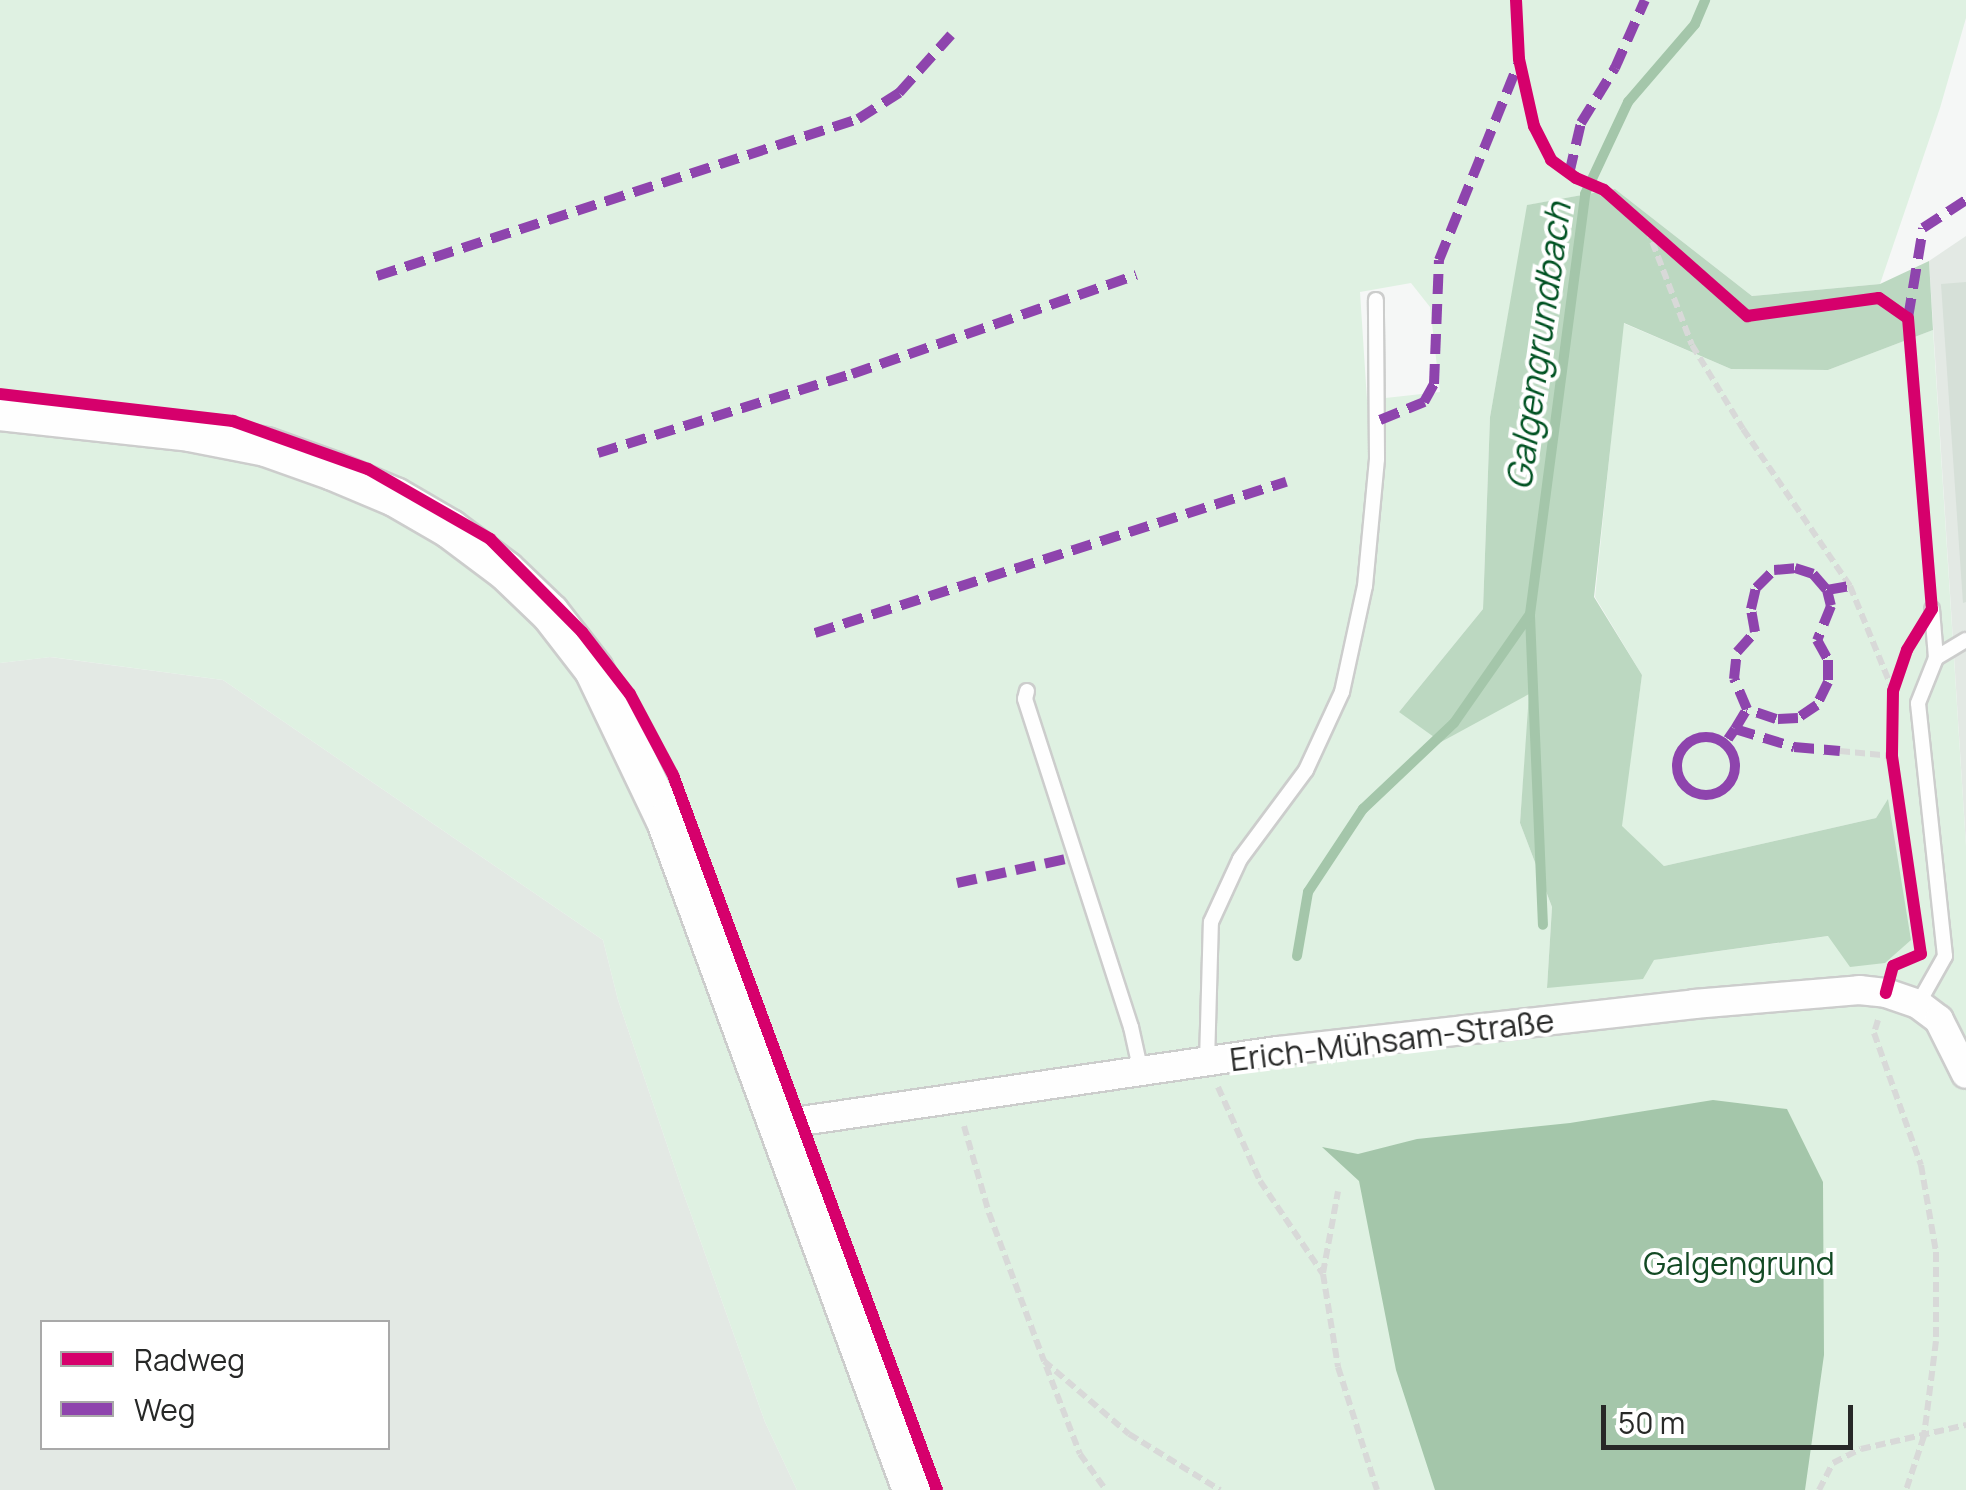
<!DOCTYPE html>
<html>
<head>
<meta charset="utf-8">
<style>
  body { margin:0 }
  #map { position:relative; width:1966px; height:1490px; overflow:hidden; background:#f5f7f6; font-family:Manrope,sans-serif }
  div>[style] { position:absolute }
  .built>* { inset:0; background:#e3e9e4 }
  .green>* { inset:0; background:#dff1e2 }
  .forest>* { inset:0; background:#bcd8c1 }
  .water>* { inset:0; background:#a4c6aa }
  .stream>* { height:10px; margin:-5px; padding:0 5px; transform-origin:5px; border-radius:5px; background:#a4c6aa }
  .building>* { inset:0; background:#d6e0d8 }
  .path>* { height:6px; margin-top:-3px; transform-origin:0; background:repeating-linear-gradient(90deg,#d8d9d8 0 10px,transparent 0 15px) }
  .roads { filter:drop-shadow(2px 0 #cccdcc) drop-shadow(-2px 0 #cccdcc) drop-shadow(0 2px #cccdcc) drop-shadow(0 -2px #cccdcc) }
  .service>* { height:14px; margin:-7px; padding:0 7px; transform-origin:7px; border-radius:7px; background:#fefefe }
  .minor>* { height:28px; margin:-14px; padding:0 14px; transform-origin:14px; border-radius:14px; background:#fefefe }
  .secondary>* { height:38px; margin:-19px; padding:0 19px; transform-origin:19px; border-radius:19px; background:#fefefe }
  .quiet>* { height:10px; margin-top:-5px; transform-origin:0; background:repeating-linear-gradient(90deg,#8e44ad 0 20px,transparent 0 30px) }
  .quiet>.ring { margin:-5px; padding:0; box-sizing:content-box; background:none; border:10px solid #8e44ad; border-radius:50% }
  .cycleway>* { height:12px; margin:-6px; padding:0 6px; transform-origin:6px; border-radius:6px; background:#d6006c }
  span { translate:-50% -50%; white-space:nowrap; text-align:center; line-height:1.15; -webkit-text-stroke:8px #fff; paint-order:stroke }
  .street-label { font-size:32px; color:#272827 }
  .park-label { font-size:32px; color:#134a24 }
  .water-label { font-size:35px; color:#005222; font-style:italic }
  .legend { position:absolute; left:40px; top:1320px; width:350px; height:130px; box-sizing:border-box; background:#fff; border:2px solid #a9a9a9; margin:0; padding:12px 18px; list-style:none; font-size:30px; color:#272827 }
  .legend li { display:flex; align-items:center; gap:20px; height:50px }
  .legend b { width:50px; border:2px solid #a9a9a9 }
  .scale { position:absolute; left:1601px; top:1405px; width:252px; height:45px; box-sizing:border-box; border:5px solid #272827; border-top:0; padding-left:12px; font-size:30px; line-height:35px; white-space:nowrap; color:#272827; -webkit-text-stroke:8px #fff; paint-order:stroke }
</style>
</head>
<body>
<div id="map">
  <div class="built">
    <i style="clip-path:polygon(1966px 236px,1966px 846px,1929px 261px)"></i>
    <i style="clip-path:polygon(evenodd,50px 657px,223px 680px,603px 940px,618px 1000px,682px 1189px,765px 1422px,797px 1490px,0 1490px,0 663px,50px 657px,42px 1322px,388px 1322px,388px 1448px,42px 1448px,42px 1322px)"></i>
  </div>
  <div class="green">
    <i style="clip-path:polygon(evenodd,0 0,1966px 0,1966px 18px,1940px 108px,1880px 284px,1752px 296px,1615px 189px,1528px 205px,1490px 417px,1483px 609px,1399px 712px,1530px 693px,1520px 823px,1552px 907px,1547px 988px,1653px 960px,1829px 936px,1887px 801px,1876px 818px,1664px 866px,1621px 826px,1642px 675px,1595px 597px,1623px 323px,1731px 369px,1828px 370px,1933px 330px,1966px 846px,1966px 1490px,797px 1490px,765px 1422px,682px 1189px,618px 1000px,603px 940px,223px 680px,51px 657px,0 663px,0 0,1411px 283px,1430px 307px,1440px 392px,1367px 400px,1360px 292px,1411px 283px)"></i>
  </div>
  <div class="forest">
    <i style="clip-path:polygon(1615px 189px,1752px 296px,1880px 284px,1929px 261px,1933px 330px,1828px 370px,1731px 369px,1624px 323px,1594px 597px,1642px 675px,1622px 826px,1664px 866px,1876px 818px,1888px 799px,1911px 940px,1885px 963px,1850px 967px,1828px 936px,1654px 960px,1643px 979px,1547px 988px,1552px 907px,1520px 823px,1529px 694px,1441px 742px,1399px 712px,1483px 609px,1490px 417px,1527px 205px)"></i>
  </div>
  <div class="water">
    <i style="clip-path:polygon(1713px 1100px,1787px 1109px,1823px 1182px,1824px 1355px,1805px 1490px,1435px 1490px,1396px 1370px,1359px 1181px,1322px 1147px,1358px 1154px,1417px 1139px,1570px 1123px)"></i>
  </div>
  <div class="stream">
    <i style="left:1530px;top:616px;width:309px;rotate:87.6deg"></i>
    <i style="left:1297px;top:956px;width:65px;rotate:-80.2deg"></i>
    <i style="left:1308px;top:892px;width:100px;rotate:-56.5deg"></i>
    <i style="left:1363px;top:809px;width:125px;rotate:-43.4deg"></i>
    <i style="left:1454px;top:723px;width:133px;rotate:-55.1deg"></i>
    <i style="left:1530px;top:614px;width:424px;rotate:-82.5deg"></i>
    <i style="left:1585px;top:194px;width:102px;rotate:-64.9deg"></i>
    <i style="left:1628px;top:102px;width:103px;rotate:-49.3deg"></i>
    <i style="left:1695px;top:24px;width:26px;rotate:-67deg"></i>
  </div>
  <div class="building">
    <i style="clip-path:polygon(1966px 282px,1966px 602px,1963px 603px,1941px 284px)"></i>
  </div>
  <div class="path">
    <i style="left:1647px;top:228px;width:125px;rotate:69deg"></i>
    <i style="left:1692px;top:345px;width:98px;rotate:58.7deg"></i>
    <i style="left:1743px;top:429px;width:190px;rotate:55.7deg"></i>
    <i style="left:1850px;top:586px;width:113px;rotate:67.7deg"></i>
    <i style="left:1840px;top:751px;width:52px;rotate:5.5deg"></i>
    <i style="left:1878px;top:1020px;width:14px;rotate:107deg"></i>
    <i style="left:1874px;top:1033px;width:140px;rotate:70.4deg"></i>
    <i style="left:1921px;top:1165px;width:88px;rotate:80.2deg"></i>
    <i style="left:1936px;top:1252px;width:89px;rotate:90deg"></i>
    <i style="left:1936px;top:1341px;width:96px;rotate:97.2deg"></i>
    <i style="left:1924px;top:1436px;width:57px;rotate:108.4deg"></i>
    <i style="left:1218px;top:1087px;width:103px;rotate:65.9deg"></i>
    <i style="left:1260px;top:1181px;width:112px;rotate:55.9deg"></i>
    <i style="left:1323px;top:1274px;width:94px;rotate:80.8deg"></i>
    <i style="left:1338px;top:1367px;width:129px;rotate:72.4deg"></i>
    <i style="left:964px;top:1126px;width:91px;rotate:74deg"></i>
    <i style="left:989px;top:1213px;width:158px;rotate:69.6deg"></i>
    <i style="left:1044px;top:1361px;width:112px;rotate:40.7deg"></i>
    <i style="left:1129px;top:1434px;width:107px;rotate:31.6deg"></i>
    <i style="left:1323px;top:1273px;width:83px;rotate:-79.6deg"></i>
    <i style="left:1046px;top:1366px;width:94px;rotate:68.9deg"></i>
    <i style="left:1080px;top:1454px;width:44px;rotate:54.2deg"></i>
    <i style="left:1819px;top:1490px;width:30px;rotate:-63deg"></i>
    <i style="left:1833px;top:1463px;width:31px;rotate:-27deg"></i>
    <i style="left:1861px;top:1449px;width:108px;rotate:-12.9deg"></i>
  </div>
  <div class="roads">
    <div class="service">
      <i style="left:1936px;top:658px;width:35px;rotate:-31deg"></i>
      <i style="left:1027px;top:691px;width:8px;rotate:104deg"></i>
      <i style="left:1025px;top:699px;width:345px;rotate:72.1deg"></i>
      <i style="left:1131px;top:1027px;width:46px;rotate:77.5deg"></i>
      <i style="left:1918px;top:1004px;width:55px;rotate:-60.6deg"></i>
      <i style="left:1945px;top:956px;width:254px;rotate:-96.1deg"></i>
      <i style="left:1918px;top:703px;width:48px;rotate:-68.2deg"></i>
      <i style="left:1936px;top:658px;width:49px;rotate:-94.7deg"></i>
      <i style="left:1207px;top:1062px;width:140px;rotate:-88.4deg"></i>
      <i style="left:1211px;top:922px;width:69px;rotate:-65.3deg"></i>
      <i style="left:1240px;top:859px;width:111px;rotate:-53.4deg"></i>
      <i style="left:1306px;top:770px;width:86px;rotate:-65.2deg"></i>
      <i style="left:1342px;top:692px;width:108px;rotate:-77.8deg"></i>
      <i style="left:1365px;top:586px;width:128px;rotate:-84.6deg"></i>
      <i style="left:1377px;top:459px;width:159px;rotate:-90.4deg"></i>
    </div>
    <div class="minor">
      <i style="left:781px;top:1124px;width:501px;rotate:-8.37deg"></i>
      <i style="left:1277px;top:1051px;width:420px;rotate:-6.4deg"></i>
      <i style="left:1694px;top:1004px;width:166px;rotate:-4.8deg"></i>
      <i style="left:1859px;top:990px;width:27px;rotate:6deg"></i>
      <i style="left:1886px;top:993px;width:34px;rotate:19deg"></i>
      <i style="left:1918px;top:1004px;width:26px;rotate:37deg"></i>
      <i style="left:1939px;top:1020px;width:60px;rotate:63.4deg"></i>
    </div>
    <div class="secondary">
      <i style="left:0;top:411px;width:191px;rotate:6.3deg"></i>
      <i style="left:190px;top:432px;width:77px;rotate:11.2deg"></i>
      <i style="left:266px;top:447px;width:71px;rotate:19.7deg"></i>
      <i style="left:333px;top:471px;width:67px;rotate:22.8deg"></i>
      <i style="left:395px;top:497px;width:64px;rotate:30.2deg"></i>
      <i style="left:450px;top:529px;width:70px;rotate:36.9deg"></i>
      <i style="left:506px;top:571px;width:61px;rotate:43.7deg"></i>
      <i style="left:550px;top:613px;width:72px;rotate:52.3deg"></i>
      <i style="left:594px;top:670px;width:167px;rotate:64.5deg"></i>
      <i style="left:666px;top:821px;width:713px;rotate:69.81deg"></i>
    </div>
  </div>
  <div class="quiet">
    <i style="left:1569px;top:174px;width:52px;rotate:-76.8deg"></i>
    <i style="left:1581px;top:123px;width:65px;rotate:-58.3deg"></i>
    <i style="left:1615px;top:68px;width:74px;rotate:-66.2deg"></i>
    <i style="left:377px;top:276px;width:506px;rotate:-18.08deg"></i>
    <i style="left:858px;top:119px;width:49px;rotate:-32.4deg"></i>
    <i style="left:899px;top:93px;width:78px;rotate:-48.1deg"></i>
    <i style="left:1908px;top:318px;width:91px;rotate:-80.5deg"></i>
    <i style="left:1923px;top:228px;width:51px;rotate:-33.1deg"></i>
    <i style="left:1380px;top:420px;width:48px;rotate:-22.2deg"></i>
    <i style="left:1424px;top:402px;width:21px;rotate:-61deg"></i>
    <i style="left:1434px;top:384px;width:124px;rotate:-87.7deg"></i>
    <i style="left:1439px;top:260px;width:211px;rotate:-68deg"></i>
    <i style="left:598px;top:453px;width:266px;rotate:-17.3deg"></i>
    <i style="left:852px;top:374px;width:301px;rotate:-19.2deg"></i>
    <i style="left:1827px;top:590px;width:23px;rotate:-10deg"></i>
    <i style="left:815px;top:633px;width:495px;rotate:-17.8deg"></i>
    <i style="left:1735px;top:729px;width:23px;rotate:-59deg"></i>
    <i style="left:1747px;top:709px;width:33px;rotate:-113deg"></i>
    <i style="left:1734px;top:679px;width:27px;rotate:-84deg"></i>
    <i style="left:1737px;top:652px;width:27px;rotate:-48deg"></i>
    <i style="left:1755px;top:632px;width:23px;rotate:-100deg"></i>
    <i style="left:1751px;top:609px;width:22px;rotate:-77deg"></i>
    <i style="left:1756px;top:588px;width:25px;rotate:-45deg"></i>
    <i style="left:1774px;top:570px;width:21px;rotate:-5deg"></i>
    <i style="left:1795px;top:568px;width:19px;rotate:18deg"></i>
    <i style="left:1813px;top:574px;width:21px;rotate:49deg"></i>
    <i style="left:1827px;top:590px;width:16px;rotate:76deg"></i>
    <i style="left:1831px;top:606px;width:37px;rotate:112deg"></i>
    <i style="left:1817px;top:640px;width:23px;rotate:61deg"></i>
    <i style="left:1828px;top:660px;width:22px;rotate:90deg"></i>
    <i style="left:1828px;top:682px;width:25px;rotate:116deg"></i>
    <i style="left:1817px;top:705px;width:23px;rotate:146deg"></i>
    <i style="left:1798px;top:718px;width:22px;rotate:177deg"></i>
    <i style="left:1776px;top:719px;width:31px;rotate:-161deg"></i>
    <i class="ring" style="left:1677px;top:737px;width:48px;height:48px"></i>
    <i style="left:1728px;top:739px;width:12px;rotate:-55deg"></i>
    <i style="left:1735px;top:729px;width:62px;rotate:17deg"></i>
    <i style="left:1794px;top:747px;width:46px;rotate:5deg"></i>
    <i style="left:957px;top:883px;width:120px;rotate:-12.5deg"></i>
  </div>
  <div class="cycleway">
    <i style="left:1516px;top:0;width:59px;rotate:87.1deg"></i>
    <i style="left:1519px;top:59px;width:69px;rotate:77.4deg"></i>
    <i style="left:1534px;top:126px;width:38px;rotate:63deg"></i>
    <i style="left:1551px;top:160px;width:31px;rotate:36deg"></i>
    <i style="left:1576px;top:178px;width:30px;rotate:23deg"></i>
    <i style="left:1604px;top:190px;width:191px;rotate:41.4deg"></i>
    <i style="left:1747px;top:316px;width:133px;rotate:-7.8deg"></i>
    <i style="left:1879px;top:298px;width:35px;rotate:35deg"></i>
    <i style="left:1908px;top:318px;width:292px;rotate:85.3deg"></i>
    <i style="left:1932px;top:609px;width:48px;rotate:121.4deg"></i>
    <i style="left:1907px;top:650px;width:43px;rotate:108.9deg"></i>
    <i style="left:1893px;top:691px;width:65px;rotate:90.9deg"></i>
    <i style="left:1892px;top:756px;width:200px;rotate:81.7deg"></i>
    <i style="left:1921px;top:954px;width:30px;rotate:157deg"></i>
    <i style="left:1893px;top:966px;width:28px;rotate:105deg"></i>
    <i style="left:0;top:394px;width:235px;rotate:6.6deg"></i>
    <i style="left:233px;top:421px;width:143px;rotate:19.6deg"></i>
    <i style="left:368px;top:469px;width:141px;rotate:29.8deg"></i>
    <i style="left:490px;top:539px;width:131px;rotate:45.3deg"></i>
    <i style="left:582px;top:632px;width:78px;rotate:52.3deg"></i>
    <i style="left:630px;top:694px;width:92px;rotate:62deg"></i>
    <i style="left:673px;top:775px;width:762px;rotate:69.73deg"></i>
  </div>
  <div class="street-label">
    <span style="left:1392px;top:1040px;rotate:-7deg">Erich-Mühsam-Straße</span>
  </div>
  <div class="park-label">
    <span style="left:1739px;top:1263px">Galgengrund</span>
  </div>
  <div class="water-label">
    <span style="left:1538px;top:346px;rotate:-82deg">Galgengrundbach</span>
  </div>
  <ul class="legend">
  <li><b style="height:12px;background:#d6006c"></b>Radweg</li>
  <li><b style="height:12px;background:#8e44ad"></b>Weg</li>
  </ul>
  <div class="scale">50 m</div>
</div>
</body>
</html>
